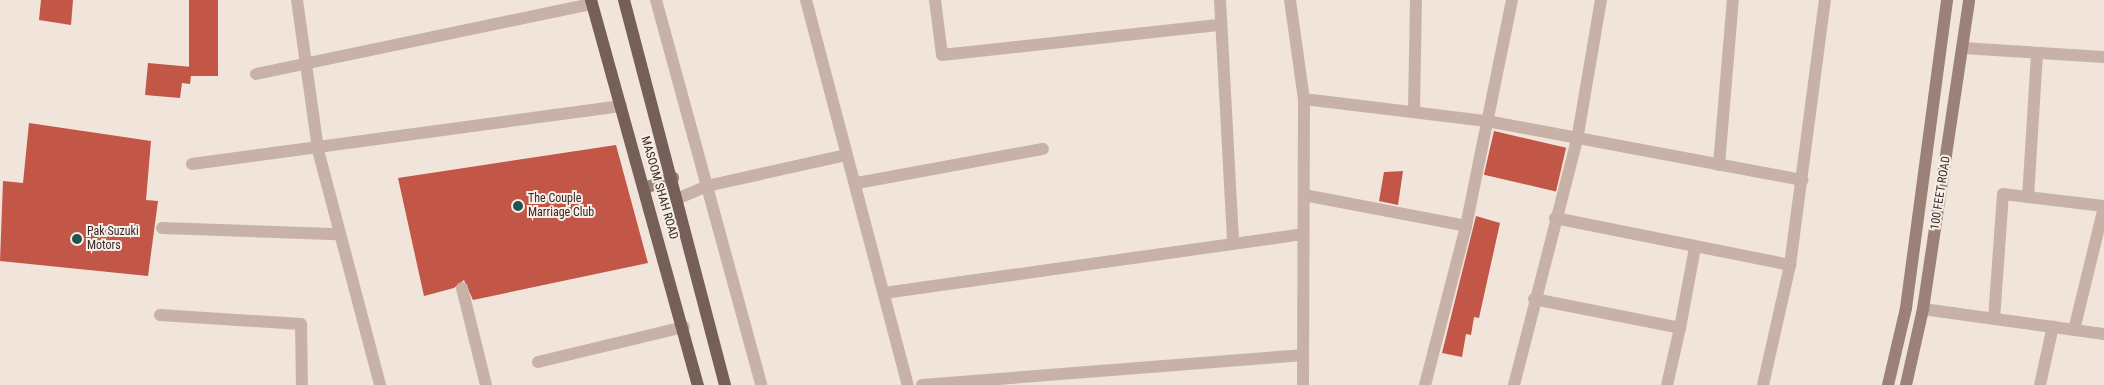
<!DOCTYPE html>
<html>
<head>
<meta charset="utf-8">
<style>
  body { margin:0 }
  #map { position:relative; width:2104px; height:385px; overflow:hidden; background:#f1e4da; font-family:"Roboto Condensed",sans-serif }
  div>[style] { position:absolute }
  .building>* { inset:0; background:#c25647; transform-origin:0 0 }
  .street>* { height:12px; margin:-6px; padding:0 6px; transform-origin:6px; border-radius:6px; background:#c8b2a7 }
  .secondary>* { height:12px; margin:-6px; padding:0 6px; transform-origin:6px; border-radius:6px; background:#9c8178 }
  .primary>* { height:12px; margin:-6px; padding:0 6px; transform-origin:6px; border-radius:6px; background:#775f59 }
  .dots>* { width:14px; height:14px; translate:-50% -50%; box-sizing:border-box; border:2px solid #f9eee7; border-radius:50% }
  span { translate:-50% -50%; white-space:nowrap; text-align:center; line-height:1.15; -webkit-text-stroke:4px #f9eee7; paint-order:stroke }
  .street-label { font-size:12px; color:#352a27 }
  .poi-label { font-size:12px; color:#352a27 }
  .left { translate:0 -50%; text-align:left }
</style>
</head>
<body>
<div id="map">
  <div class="building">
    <i style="clip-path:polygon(41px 0,73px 0,71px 25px,39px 20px)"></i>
    <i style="left:189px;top:0;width:29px;height:76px"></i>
    <i style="clip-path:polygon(148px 63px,192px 67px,190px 84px,182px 83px,180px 98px,145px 95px)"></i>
    <i style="clip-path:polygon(29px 123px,151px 141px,146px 200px,158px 201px,148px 276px,0 261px,3px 181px,23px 183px)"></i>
    <i style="left:1494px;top:131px;width:74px;height:45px;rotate:13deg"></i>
    <i style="clip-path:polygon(616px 145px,648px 263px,473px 300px,464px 280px,454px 288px,424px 296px,398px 178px)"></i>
    <i style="clip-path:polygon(1403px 171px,1398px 205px,1379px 201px,1384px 172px)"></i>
    <i style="clip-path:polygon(1476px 216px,1500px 223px,1479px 318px,1474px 317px,1471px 335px,1466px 334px,1462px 357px,1442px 353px)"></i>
  </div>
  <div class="street">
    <i style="left:297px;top:0;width:151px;rotate:82deg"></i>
    <i style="left:318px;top:150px;width:243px;rotate:75.2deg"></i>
    <i style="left:656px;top:0;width:399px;rotate:74.7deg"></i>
    <i style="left:806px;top:0;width:398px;rotate:75.2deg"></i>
    <i style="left:935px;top:0;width:55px;rotate:82.7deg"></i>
    <i style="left:942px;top:55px;width:280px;rotate:-6.2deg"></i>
    <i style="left:1220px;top:0;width:242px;rotate:86.9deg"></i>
    <i style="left:1290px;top:0;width:100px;rotate:82deg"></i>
    <i style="left:1304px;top:99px;width:286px;rotate:90.2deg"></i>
    <i style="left:1963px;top:48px;width:141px;rotate:3.7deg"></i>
    <i style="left:256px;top:74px;width:343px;rotate:-11.8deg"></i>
    <i style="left:1304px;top:99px;width:184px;rotate:6.9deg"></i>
    <i style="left:1487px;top:121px;width:321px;rotate:10.6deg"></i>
    <i style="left:1414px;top:112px;width:112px;rotate:-89deg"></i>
    <i style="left:192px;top:164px;width:433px;rotate:-7.7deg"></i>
    <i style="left:1719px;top:165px;width:166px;rotate:-85.2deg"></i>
    <i style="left:857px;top:183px;width:189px;rotate:-10.4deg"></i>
    <i style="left:1304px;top:195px;width:165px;rotate:10.8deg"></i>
    <i style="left:2028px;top:197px;width:144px;rotate:-86.4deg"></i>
    <i style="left:679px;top:198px;width:30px;rotate:-23deg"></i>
    <i style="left:707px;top:186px;width:142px;rotate:-12.6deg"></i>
    <i style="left:1555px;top:218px;width:240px;rotate:11.3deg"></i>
    <i style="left:162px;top:228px;width:176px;rotate:2deg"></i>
    <i style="left:462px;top:288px;width:100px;rotate:76.1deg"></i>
    <i style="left:884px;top:293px;width:423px;rotate:-8deg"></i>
    <i style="left:1534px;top:299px;width:149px;rotate:11.2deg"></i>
    <i style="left:1680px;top:328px;width:58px;rotate:102.8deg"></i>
    <i style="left:1923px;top:309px;width:183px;rotate:7.9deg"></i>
    <i style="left:160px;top:315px;width:141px;rotate:3.7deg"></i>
    <i style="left:301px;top:324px;width:61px;rotate:89.1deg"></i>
    <i style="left:1994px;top:319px;width:125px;rotate:-85.9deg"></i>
    <i style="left:2003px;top:194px;width:101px;rotate:6.8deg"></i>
    <i style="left:1680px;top:328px;width:81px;rotate:-79.4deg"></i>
    <i style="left:2074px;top:330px;width:127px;rotate:-76.3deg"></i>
    <i style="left:538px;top:362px;width:150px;rotate:-13.5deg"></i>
    <i style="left:922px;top:385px;width:381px;rotate:-4.5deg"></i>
    <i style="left:1425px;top:385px;width:164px;rotate:-75.5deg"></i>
    <i style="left:1466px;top:226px;width:231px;rotate:-78.5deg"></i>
    <i style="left:1514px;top:385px;width:253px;rotate:-75.6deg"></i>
    <i style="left:1577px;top:140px;width:142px;rotate:-80.3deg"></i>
    <i style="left:1763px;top:385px;width:123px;rotate:-77.3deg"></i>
    <i style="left:1790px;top:265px;width:267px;rotate:-82.5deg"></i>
    <i style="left:2040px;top:385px;width:60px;rotate:-77.6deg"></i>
  </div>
  <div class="secondary">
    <i style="left:645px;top:188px;width:30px;rotate:-20deg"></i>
    <i style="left:1888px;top:385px;width:79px;rotate:-76.8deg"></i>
    <i style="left:1906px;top:308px;width:311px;rotate:-82.4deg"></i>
    <i style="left:1906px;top:385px;width:78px;rotate:-77.4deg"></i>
    <i style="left:1923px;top:309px;width:312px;rotate:-81.5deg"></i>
  </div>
  <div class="primary">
    <i style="left:591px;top:0;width:400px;rotate:74.5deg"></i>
    <i style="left:624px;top:0;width:398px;rotate:75.3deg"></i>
  </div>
  <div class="dots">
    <i style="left:518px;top:206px;background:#1e5552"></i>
    <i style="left:77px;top:239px;background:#1e5552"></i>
  </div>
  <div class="street-label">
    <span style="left:659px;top:188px;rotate:74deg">MASOOM SHAH ROAD</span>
    <span style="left:1941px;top:193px;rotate:-81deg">100 FEET ROAD</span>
  </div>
  <div class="poi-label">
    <span class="left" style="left:528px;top:206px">The Couple<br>Marriage Club</span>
    <span class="left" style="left:87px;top:239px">Pak Suzuki<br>Motors</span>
  </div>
</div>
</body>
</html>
